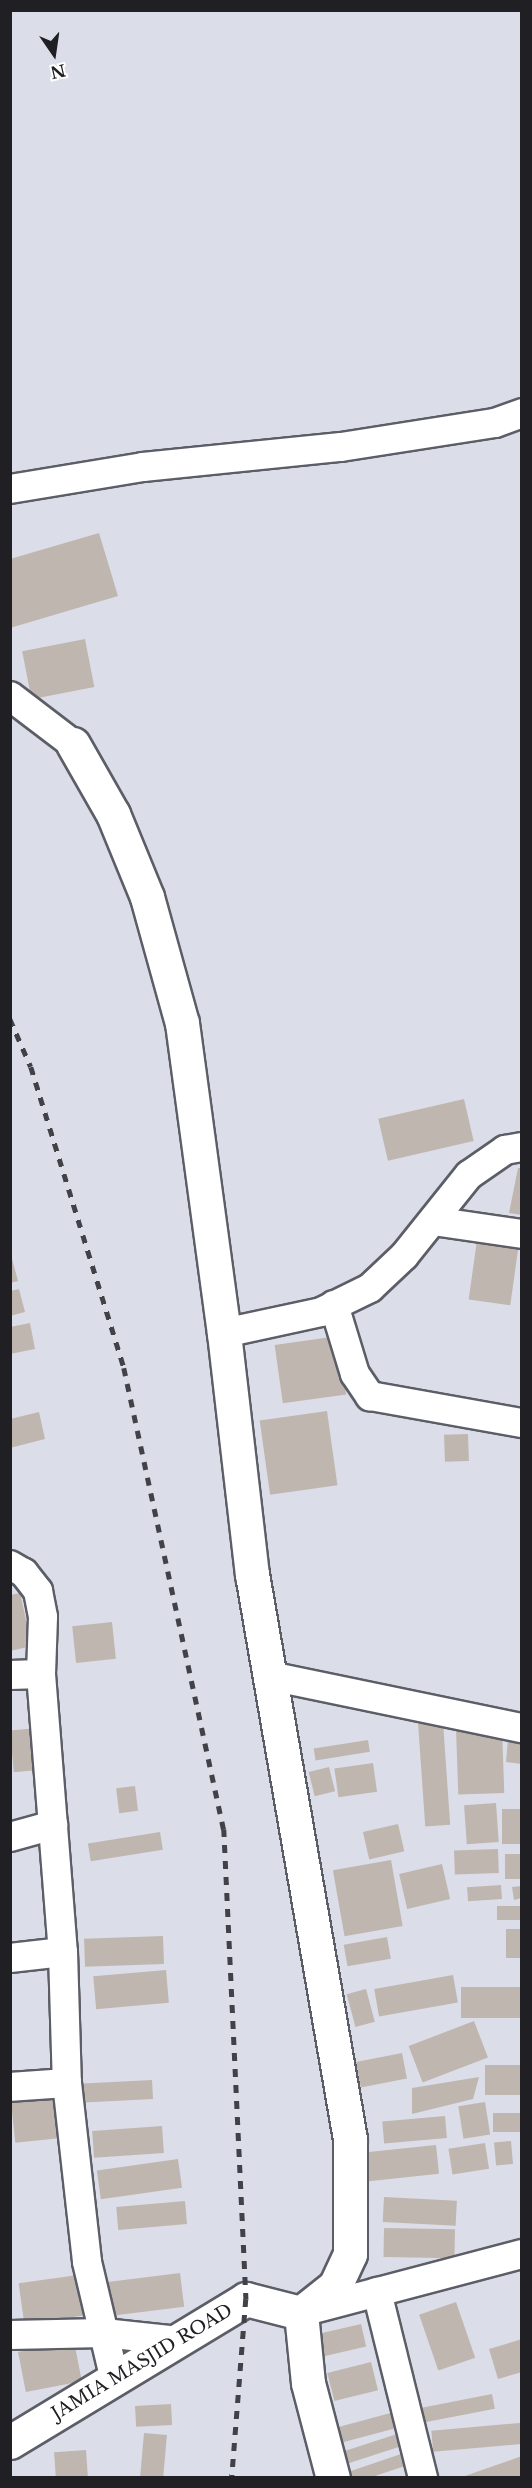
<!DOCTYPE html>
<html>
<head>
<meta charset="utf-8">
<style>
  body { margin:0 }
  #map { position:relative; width:532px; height:2488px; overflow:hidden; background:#dbdee8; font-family:"Libre Baskerville",serif }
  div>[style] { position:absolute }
  .building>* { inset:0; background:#c0b6b0; transform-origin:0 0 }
  .roads { filter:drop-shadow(2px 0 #5c5e67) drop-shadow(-2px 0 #5c5e67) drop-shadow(0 2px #5c5e67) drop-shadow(0 -2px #5c5e67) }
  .minor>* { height:28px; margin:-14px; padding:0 14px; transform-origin:14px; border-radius:14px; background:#fff }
  .tertiary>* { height:33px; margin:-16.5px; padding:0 16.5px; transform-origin:16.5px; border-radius:16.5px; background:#fff }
  .rail>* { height:4.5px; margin-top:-2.25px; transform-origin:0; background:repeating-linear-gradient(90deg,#414147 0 8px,transparent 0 16px) }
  span { translate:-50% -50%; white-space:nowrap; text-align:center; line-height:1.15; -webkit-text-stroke:6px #fff; paint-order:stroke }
  .street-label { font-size:18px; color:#202024 }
  .frame { position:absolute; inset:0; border:12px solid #202024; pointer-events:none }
  .north { position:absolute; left:24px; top:24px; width:60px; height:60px; -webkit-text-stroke:4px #fff; paint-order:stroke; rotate:167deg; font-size:16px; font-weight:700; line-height:24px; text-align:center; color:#202024 }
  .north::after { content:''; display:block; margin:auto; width:21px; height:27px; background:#202024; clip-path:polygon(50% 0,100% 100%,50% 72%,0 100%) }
</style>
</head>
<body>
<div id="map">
  <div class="building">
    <i style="clip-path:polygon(99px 533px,118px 596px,10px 628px,10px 559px)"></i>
    <i style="left:85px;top:639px;width:49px;height:64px;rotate:79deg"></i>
    <i style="left:464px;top:1099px;width:43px;height:88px;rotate:77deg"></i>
    <i style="clip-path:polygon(518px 1168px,522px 1168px,522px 1215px,509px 1213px)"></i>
    <i style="left:477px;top:1240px;width:42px;height:60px;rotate:8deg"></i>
    <i style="clip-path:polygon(10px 1251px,18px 1281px,10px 1283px)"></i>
    <i style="clip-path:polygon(19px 1289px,25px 1312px,10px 1316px,10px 1291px)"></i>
    <i style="clip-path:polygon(30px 1323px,35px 1349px,10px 1354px,10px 1327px)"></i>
    <i style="left:338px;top:1336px;width:59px;height:64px;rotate:82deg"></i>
    <i style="left:327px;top:1411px;width:75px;height:68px;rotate:82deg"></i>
    <i style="clip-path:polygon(39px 1412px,45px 1439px,10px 1448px,10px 1419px)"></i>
    <i style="left:468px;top:1434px;width:27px;height:24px;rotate:88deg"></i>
    <i style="clip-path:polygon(20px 1593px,32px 1646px,10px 1651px,10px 1595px)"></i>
    <i style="left:112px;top:1622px;width:37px;height:40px;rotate:84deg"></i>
    <i style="left:443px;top:1722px;width:103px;height:25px;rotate:86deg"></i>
    <i style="left:38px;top:1728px;width:42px;height:28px;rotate:85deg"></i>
    <i style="left:502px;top:1728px;width:65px;height:46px;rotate:88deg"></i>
    <i style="clip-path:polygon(508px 1739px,522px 1740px,522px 1764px,506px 1762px)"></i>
    <i style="left:368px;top:1740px;width:12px;height:55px;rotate:81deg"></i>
    <i style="left:373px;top:1763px;width:29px;height:39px;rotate:82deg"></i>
    <i style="left:329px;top:1767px;width:25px;height:21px;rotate:76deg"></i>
    <i style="left:135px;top:1786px;width:25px;height:19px;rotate:83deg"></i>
    <i style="left:496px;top:1803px;width:39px;height:32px;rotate:86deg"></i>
    <i style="left:522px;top:1809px;width:35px;height:20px;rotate:90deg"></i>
    <i style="left:398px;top:1824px;width:28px;height:36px;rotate:77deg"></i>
    <i style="left:160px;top:1832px;width:18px;height:73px;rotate:81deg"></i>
    <i style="left:498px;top:1849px;width:24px;height:44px;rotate:88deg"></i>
    <i style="left:505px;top:1854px;width:17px;height:25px"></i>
    <i style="left:391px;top:1860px;width:67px;height:59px;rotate:80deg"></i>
    <i style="left:442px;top:1864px;width:36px;height:44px;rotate:77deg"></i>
    <i style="left:501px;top:1885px;width:14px;height:34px;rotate:86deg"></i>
    <i style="clip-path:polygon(522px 1886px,522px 1898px,514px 1900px,512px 1887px)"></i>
    <i style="left:522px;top:1906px;width:14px;height:25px;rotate:90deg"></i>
    <i style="left:506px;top:1929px;width:16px;height:29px"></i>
    <i style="left:163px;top:1936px;width:28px;height:79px;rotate:88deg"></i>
    <i style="left:387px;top:1937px;width:22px;height:44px;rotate:80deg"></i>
    <i style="left:166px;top:1970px;width:33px;height:73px;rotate:85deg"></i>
    <i style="left:453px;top:1975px;width:28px;height:80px;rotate:80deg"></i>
    <i style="left:522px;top:1987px;width:31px;height:61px;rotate:90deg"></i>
    <i style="left:366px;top:1989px;width:34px;height:20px;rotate:75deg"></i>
    <i style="left:474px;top:2021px;width:39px;height:70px;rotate:69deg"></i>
    <i style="left:402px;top:2053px;width:26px;height:47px;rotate:79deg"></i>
    <i style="left:522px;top:2065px;width:30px;height:37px;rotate:90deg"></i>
    <i style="clip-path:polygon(479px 2077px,473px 2099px,412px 2114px,412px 2088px)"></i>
    <i style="left:152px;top:2080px;width:19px;height:69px;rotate:87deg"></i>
    <i style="left:59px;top:2090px;width:48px;height:49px;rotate:84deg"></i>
    <i style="left:485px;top:2102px;width:33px;height:27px;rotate:81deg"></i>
    <i style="left:522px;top:2113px;width:19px;height:29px;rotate:90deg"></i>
    <i style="left:445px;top:2116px;width:22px;height:63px;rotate:85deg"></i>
    <i style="left:162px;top:2126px;width:27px;height:70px;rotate:86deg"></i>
    <i style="left:511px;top:2141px;width:23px;height:17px;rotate:85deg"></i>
    <i style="left:485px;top:2143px;width:26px;height:37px;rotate:81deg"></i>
    <i style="left:436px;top:2145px;width:29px;height:75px;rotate:84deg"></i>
    <i style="left:178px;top:2159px;width:29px;height:82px;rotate:82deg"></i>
    <i style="left:384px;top:2197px;width:73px;height:25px;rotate:3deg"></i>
    <i style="left:185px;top:2201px;width:23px;height:69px;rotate:85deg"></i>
    <i style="left:384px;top:2228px;width:71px;height:29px;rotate:1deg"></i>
    <i style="left:180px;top:2273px;width:34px;height:75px;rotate:83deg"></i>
    <i style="left:85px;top:2274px;width:41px;height:67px;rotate:82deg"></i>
    <i style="left:456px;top:2302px;width:59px;height:39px;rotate:71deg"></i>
    <i style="left:361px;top:2324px;width:23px;height:51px;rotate:77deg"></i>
    <i style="clip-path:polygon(522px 2339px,522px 2372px,498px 2379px,489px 2349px)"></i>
    <i style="left:74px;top:2341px;width:41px;height:57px;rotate:79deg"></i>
    <i style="left:371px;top:2362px;width:29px;height:45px;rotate:76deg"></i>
    <i style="left:492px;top:2394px;width:15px;height:78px;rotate:79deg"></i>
    <i style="left:171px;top:2404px;width:21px;height:36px;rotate:87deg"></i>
    <i style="left:398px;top:2411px;width:16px;height:73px;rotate:75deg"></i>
    <i style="left:520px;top:2423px;width:21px;height:89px;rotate:85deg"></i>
    <i style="left:144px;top:2433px;width:23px;height:45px;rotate:5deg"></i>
    <i style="left:397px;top:2434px;width:13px;height:55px;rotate:72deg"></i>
    <i style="left:86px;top:2450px;width:26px;height:32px;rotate:86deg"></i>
    <i style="clip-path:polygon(401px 2454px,405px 2466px,369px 2478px,346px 2478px,345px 2473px)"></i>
    <i style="clip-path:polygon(522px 2456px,522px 2478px,462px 2478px,462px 2477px)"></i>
  </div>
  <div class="roads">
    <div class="minor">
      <i style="left:10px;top:489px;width:135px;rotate:-9.4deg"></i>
      <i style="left:143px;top:467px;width:199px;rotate:-5.8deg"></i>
      <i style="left:341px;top:447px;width:156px;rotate:-8.9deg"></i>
      <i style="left:495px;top:423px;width:29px;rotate:-20deg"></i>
      <i style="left:10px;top:696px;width:79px;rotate:37.3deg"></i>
      <i style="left:433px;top:1221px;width:90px;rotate:8.3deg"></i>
      <i style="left:334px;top:1305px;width:72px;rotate:73.1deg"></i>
      <i style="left:355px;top:1374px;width:27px;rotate:56deg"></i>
      <i style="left:370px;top:1396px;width:154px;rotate:10.1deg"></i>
      <i style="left:224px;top:1333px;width:99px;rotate:-12.2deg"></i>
      <i style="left:321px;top:1312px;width:55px;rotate:-26.1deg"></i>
      <i style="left:370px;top:1288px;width:47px;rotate:-43.3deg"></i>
      <i style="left:404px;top:1256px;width:104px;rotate:-51.3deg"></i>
      <i style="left:469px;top:1175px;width:44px;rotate:-34.8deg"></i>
      <i style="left:505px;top:1150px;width:17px;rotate:-10deg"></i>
      <i style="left:10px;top:1565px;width:16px;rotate:30deg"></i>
      <i style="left:24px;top:1573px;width:23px;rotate:52deg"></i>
      <i style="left:38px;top:1591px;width:26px;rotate:79deg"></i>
      <i style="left:43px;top:1617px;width:57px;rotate:92deg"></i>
      <i style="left:41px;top:1674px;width:279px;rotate:85.5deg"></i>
      <i style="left:10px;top:1675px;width:31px;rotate:-2deg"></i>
      <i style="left:270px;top:1676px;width:257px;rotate:11.7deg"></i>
      <i style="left:10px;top:1837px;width:45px;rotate:-15.6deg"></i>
      <i style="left:10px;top:1958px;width:53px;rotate:-6.5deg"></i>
      <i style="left:63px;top:1952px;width:131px;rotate:88.3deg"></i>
      <i style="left:67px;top:2083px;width:180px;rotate:83.6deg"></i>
      <i style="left:87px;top:2262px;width:121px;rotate:76.7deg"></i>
      <i style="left:10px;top:2087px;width:57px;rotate:-4deg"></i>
      <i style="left:377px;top:2292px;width:192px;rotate:76.1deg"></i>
      <i style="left:306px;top:2311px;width:223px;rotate:-14.8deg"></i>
      <i style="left:10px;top:2335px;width:94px;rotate:-1.2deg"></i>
      <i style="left:104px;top:2333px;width:75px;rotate:6.1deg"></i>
    </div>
    <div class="tertiary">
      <i style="left:73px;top:744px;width:81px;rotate:60.3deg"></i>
      <i style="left:113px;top:814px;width:90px;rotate:67.7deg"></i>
      <i style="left:147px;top:897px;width:131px;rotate:74.5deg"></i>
      <i style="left:182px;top:1023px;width:313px;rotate:82.3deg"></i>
      <i style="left:224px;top:1333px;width:243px;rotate:83.4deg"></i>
      <i style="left:252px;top:1574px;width:573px;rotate:80.16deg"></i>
      <i style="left:350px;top:2139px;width:115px;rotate:90deg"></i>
      <i style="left:350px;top:2254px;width:35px;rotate:115deg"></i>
      <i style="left:335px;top:2286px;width:43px;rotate:141.5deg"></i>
      <i style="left:301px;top:2313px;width:70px;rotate:84.3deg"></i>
      <i style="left:308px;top:2383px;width:98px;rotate:75.3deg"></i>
      <i style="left:10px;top:2442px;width:276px;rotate:-31.2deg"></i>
      <i style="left:246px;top:2299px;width:57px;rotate:14.3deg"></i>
    </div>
  </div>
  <div class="rail">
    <i style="left:10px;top:1019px;width:52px;rotate:66.4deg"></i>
    <i style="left:31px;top:1067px;width:315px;rotate:72.8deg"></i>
    <i style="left:124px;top:1368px;width:472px;rotate:77.8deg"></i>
    <i style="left:224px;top:1829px;width:471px;rotate:87.3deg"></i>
    <i style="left:246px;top:2299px;width:180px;rotate:94.5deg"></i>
  </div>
  <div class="street-label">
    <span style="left:142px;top:2362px;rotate:-31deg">JAMIA MASJID ROAD</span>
  </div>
  <div class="frame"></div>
  <div class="north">N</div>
</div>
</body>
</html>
